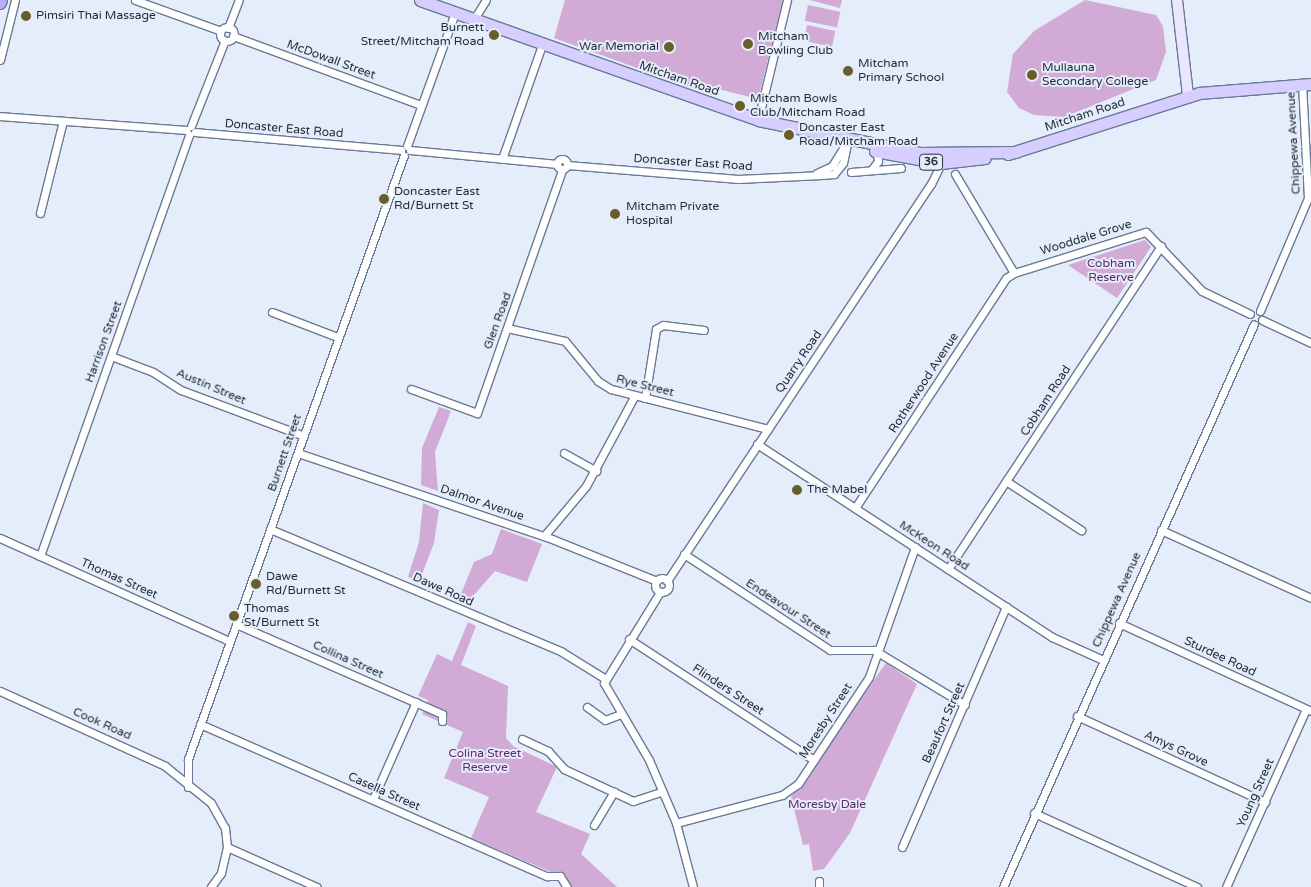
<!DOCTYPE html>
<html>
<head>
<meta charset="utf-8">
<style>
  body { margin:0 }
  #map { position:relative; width:1311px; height:887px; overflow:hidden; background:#e5edfa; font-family:"Varela Round",sans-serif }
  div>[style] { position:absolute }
  .green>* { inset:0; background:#d2aad6; transform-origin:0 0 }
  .roads { filter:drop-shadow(1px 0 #687a96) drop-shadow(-1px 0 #687a96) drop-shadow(0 1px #687a96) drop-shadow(0 -1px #687a96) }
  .street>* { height:7px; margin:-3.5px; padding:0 3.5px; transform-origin:3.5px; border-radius:3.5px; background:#fff }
  .street>.ring { margin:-3.5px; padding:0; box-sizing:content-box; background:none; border:7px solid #fff; border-radius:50% }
  .secondary>* { height:10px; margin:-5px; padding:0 5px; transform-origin:5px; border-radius:5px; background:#eae6fe }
  .primary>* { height:11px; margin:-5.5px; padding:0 5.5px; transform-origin:5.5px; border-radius:5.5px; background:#d6cefe }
  .highway>* { height:12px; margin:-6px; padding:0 6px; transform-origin:6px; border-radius:6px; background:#baadfd }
  .dots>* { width:14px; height:14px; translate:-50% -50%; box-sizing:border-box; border:2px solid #e5edfa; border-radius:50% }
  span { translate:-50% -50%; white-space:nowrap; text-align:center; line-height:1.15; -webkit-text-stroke:4px #e5edfa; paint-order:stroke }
  .shield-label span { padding:1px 4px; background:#e5edfa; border:1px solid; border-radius:4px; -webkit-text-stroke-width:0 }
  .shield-label { font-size:11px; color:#252d39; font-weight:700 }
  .poi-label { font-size:12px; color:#252d39 }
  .left { translate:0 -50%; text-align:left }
  .right { translate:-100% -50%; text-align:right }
  .street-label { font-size:12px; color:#252d39 }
  .park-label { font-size:12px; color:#602868 }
</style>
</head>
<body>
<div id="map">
  <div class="green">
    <i style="clip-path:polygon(565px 0,783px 0,758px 99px,714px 88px,712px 95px,554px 38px)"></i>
    <i style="clip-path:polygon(810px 0,842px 0,840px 8px)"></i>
    <i style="clip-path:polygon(1085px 0,1156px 15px,1163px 26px,1166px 52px,1156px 80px,1064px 117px,1034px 115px,1019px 108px,1007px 92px,1013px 54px,1034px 31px)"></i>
    <i style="left:808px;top:5px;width:33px;height:16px;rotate:12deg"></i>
    <i style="left:807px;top:25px;width:29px;height:16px;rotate:12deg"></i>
    <i style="clip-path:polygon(1145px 240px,1151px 247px,1117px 298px,1068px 265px)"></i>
    <i style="clip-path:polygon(439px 407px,451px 411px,435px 452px,438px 491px,421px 485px,422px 448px)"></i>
    <i style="clip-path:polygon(423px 503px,439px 510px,434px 543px,419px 582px,408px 577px,419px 542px)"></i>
    <i style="clip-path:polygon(501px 529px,542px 544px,527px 582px,495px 571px,466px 604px,458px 601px,474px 562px,492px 554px)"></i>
    <i style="clip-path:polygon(468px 622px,476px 626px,461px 665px,508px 686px,506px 738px,513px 746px,557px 767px,536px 812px,590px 834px,581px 854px,617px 887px,567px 887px,560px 876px,471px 838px,489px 797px,444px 778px,463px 732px,422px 714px,428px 700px,418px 696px,437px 654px,452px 661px)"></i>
    <i style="clip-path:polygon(886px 663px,917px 684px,850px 833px,824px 869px,813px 871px,809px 844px,803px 845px,791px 797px)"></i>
  </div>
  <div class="roads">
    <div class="street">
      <i style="left:135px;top:0;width:91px;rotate:19.8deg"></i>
      <i style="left:474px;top:19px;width:22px;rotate:-58deg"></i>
      <i class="ring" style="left:220px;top:27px;width:7px;height:7px"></i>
      <i style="left:228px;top:28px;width:30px;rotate:-69deg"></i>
      <i style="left:233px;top:36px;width:200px;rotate:20.2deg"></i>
      <i style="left:0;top:60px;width:62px;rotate:-76deg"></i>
      <i style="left:0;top:116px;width:187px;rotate:4.3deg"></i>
      <i style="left:758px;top:120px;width:123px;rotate:-76.4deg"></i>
      <i style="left:191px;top:126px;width:92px;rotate:-68.4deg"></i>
      <i style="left:195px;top:132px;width:207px;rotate:5deg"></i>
      <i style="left:407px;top:146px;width:141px;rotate:-70.2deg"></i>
      <i style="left:410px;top:150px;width:148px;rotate:5.4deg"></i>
      <i class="ring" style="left:557px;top:159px;width:3px;height:3px"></i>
      <i style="left:502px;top:159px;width:121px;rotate:-70.7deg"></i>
      <i style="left:567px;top:165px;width:172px;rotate:4.7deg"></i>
      <i style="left:738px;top:179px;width:84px;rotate:-2.7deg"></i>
      <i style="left:822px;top:175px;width:12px;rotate:-5deg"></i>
      <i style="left:834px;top:174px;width:14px;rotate:-51deg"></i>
      <i style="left:843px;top:163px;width:24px;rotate:-78deg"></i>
      <i style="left:872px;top:169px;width:10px;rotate:-53deg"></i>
      <i style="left:878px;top:161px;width:9px;rotate:-96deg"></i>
      <i style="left:851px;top:172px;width:50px;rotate:-4.6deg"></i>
      <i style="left:817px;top:173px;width:17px;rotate:-25deg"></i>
      <i style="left:832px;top:166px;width:31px;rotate:-58deg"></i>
      <i style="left:955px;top:174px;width:115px;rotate:59.2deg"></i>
      <i style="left:1014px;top:273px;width:138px;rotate:-17.3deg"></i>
      <i style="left:1146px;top:232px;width:81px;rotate:46.5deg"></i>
      <i style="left:1202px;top:291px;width:53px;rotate:25.6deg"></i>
      <i style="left:40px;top:213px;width:95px;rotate:-76deg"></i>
      <i style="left:1260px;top:311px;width:123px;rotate:-67deg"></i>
      <i style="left:1308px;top:198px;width:114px;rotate:-93deg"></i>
      <i style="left:272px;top:312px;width:70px;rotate:21deg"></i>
      <i style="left:1262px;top:320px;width:54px;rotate:25.1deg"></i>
      <i style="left:507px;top:328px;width:59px;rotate:12.6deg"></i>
      <i style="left:565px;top:341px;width:52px;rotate:50.5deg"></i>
      <i style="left:598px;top:381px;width:15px;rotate:32deg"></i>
      <i style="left:611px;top:389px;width:162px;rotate:14.3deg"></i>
      <i style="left:111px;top:356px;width:45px;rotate:20.9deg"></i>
      <i style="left:153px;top:372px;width:33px;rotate:33deg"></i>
      <i style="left:181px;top:390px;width:131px;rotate:20.5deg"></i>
      <i style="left:411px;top:389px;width:70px;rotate:20deg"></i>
      <i style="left:477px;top:413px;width:257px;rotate:-70.7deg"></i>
      <i style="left:645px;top:398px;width:70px;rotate:-80.9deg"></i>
      <i style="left:656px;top:329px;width:8px;rotate:-30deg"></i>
      <i style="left:663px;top:325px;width:41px;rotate:7deg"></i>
      <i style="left:757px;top:444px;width:353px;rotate:33.2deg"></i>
      <i style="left:1052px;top:637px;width:56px;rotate:24.3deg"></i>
      <i style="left:298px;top:453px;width:268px;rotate:18.7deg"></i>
      <i style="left:552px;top:539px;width:113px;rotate:21.8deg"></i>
      <i style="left:564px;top:453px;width:37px;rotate:29deg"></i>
      <i style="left:1006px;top:481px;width:90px;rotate:33.2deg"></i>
      <i style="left:855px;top:508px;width:275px;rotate:-56.7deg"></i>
      <i style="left:1006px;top:278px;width:9px;rotate:-32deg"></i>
      <i style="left:270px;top:529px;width:317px;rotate:22.8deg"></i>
      <i style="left:562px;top:652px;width:49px;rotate:31.8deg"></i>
      <i style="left:1161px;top:530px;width:165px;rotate:24.4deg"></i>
      <i style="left:544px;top:536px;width:65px;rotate:-50deg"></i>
      <i style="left:586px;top:486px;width:101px;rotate:-61.7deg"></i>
      <i style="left:0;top:538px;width:251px;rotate:24.2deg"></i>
      <i style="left:684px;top:554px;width:175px;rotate:33.3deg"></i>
      <i style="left:830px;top:650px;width:44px"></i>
      <i style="left:874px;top:650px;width:106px;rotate:31.1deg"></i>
      <i style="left:40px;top:556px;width:447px;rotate:-70.5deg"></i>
      <i style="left:948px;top:569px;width:387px;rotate:-56.6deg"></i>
      <i class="ring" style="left:655px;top:578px;width:7px;height:7px"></i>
      <i style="left:667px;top:581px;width:477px;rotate:-56.4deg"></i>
      <i style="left:931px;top:184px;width:25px;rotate:-64deg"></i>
      <i style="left:660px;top:592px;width:107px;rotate:121.6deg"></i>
      <i style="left:604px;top:683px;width:89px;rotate:59.7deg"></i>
      <i style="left:649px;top:760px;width:69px;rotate:66.8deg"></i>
      <i style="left:676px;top:823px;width:66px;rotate:75.1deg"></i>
      <i style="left:1119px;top:623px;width:211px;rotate:24.6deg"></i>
      <i style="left:236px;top:624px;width:225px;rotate:23.6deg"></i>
      <i style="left:442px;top:714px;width:7px;rotate:90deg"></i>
      <i style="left:629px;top:639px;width:221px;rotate:33.2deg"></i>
      <i style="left:0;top:691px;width:181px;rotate:24.4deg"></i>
      <i style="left:165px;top:766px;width:59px;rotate:38.8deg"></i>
      <i style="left:211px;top:803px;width:29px;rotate:61deg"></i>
      <i style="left:225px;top:828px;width:19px;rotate:84deg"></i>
      <i style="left:227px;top:847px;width:27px;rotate:103deg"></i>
      <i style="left:221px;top:873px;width:17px;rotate:126deg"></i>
      <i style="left:587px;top:707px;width:22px;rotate:36deg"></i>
      <i style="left:605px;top:720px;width:17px;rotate:-21deg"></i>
      <i style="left:1077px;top:716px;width:207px;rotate:24.6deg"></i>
      <i style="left:200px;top:724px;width:379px;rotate:23.7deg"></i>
      <i style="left:547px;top:876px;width:13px"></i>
      <i style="left:560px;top:876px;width:13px;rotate:58deg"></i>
      <i style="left:522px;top:739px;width:29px;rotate:25deg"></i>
      <i style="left:548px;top:751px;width:24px;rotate:48deg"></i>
      <i style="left:564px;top:769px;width:76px;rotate:24.9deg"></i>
      <i style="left:633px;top:801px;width:29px;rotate:-18deg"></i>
      <i style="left:188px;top:787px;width:28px;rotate:-90deg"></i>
      <i style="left:188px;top:759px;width:641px;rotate:-70.32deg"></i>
      <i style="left:373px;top:799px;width:106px;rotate:-66.1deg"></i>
      <i style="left:1034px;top:813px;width:179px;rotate:24.4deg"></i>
      <i style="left:676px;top:823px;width:110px;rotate:-14.8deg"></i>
      <i style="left:782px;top:795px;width:19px;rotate:-35deg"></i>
      <i style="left:798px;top:784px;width:128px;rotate:-56.4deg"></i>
      <i style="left:869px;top:677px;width:138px;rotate:-70.5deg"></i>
      <i style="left:594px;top:825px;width:39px;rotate:-59deg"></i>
      <i style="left:227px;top:847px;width:98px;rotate:24deg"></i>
      <i style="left:902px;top:847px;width:262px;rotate:-66.6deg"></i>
      <i style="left:819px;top:887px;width:6px;rotate:-90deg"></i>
      <i style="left:1003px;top:887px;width:616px;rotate:-65.97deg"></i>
      <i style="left:1226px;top:887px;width:195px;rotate:-65.8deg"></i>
    </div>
    <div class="secondary">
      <i style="left:1177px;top:0;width:96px;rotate:83.4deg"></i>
    </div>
    <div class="primary">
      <i style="left:420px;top:0;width:359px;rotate:19.5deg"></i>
      <i style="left:758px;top:120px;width:165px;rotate:11.5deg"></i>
      <i style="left:920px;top:153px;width:96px;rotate:-0.6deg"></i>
      <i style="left:875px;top:151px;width:67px;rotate:10.3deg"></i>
      <i style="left:941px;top:163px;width:44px;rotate:-6.5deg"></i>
      <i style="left:1008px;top:154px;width:201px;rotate:-17.7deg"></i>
      <i style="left:1199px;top:93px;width:112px;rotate:-4.6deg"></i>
    </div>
    <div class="highway">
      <i style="left:0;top:3px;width:3px;rotate:-72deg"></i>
    </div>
  </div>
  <div class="dots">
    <i style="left:26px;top:16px;background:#685e2b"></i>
    <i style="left:494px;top:35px;background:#685e2b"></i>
    <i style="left:748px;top:44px;background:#685e2b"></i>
    <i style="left:669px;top:47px;background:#685e2b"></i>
    <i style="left:848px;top:71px;background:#685e2b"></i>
    <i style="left:1032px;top:75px;background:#685e2b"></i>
    <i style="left:740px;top:106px;background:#685e2b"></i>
    <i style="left:789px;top:135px;background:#685e2b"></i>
    <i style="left:384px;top:199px;background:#685e2b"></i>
    <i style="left:615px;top:214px;background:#685e2b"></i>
    <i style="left:797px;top:490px;background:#685e2b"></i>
    <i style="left:256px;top:584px;background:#685e2b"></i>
    <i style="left:234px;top:616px;background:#685e2b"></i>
  </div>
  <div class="shield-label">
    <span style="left:931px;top:162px">36</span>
  </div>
  <div class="poi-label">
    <span class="left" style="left:36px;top:16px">Pimsiri Thai Massage</span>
    <span class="right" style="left:484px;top:35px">Burnett<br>Street/Mitcham Road</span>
    <span class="left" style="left:758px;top:44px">Mitcham<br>Bowling Club</span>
    <span class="right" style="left:659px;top:47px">War Memorial</span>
    <span class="left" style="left:858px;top:71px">Mitcham<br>Primary School</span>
    <span class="left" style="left:1042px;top:75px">Mullauna<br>Secondary College</span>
    <span class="left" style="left:750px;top:106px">Mitcham Bowls<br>Club/Mitcham Road</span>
    <span class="left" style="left:799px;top:135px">Doncaster East<br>Road/Mitcham Road</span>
    <span class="left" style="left:394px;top:199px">Doncaster East<br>Rd/Burnett St</span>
    <span class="left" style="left:626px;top:214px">Mitcham Private<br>Hospital</span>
    <span class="left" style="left:807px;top:490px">The Mabel</span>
    <span class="left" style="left:266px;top:584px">Dawe<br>Rd/Burnett St</span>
    <span class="left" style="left:244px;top:616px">Thomas<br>St/Burnett St</span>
  </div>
  <div class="street-label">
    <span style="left:331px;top:60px;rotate:20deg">McDowall Street</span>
    <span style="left:679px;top:79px;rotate:19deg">Mitcham Road</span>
    <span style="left:1085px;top:115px;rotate:-18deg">Mitcham Road</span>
    <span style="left:284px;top:129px;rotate:5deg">Doncaster East Road</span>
    <span style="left:1294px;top:143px;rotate:-93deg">Chippewa Avenue</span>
    <span style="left:693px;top:163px;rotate:4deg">Doncaster East Road</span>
    <span style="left:1086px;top:238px;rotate:-17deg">Wooddale Grove</span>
    <span style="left:498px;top:321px;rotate:-70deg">Glen Road</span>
    <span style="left:104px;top:342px;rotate:-70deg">Harrison Street</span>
    <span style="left:799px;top:362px;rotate:-56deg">Quarry Road</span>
    <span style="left:924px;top:383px;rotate:-57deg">Rotherwood Avenue</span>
    <span style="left:645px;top:386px;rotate:14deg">Rye Street</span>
    <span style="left:211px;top:387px;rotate:23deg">Austin Street</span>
    <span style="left:1046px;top:401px;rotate:-57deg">Cobham Road</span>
    <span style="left:285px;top:453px;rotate:-71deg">Burnett Street</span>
    <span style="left:482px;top:503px;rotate:19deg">Dalmor Avenue</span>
    <span style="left:934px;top:546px;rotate:33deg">McKeon Road</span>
    <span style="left:119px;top:579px;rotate:24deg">Thomas Street</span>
    <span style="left:443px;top:590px;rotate:24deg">Dawe Road</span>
    <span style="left:1117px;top:600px;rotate:-66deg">Chippewa Avenue</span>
    <span style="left:788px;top:609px;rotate:33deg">Endeavour Street</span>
    <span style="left:1220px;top:657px;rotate:25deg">Sturdee Road</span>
    <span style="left:348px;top:660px;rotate:24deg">Collina Street</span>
    <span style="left:728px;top:690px;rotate:33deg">Flinders Street</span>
    <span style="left:826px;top:721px;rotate:-57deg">Moresby Street</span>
    <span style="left:944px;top:723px;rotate:-66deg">Beaufort Street</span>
    <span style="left:102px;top:724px;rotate:24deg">Cook Road</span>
    <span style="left:1176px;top:749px;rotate:25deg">Amys Grove</span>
    <span style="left:384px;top:792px;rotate:24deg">Casella Street</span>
    <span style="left:1256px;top:793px;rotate:-66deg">Young Street</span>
  </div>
  <div class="park-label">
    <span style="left:1111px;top:271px">Cobham<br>Reserve</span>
    <span style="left:485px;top:761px">Colina Street<br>Reserve</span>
    <span style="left:827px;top:805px">Moresby Dale</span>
  </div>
</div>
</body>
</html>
